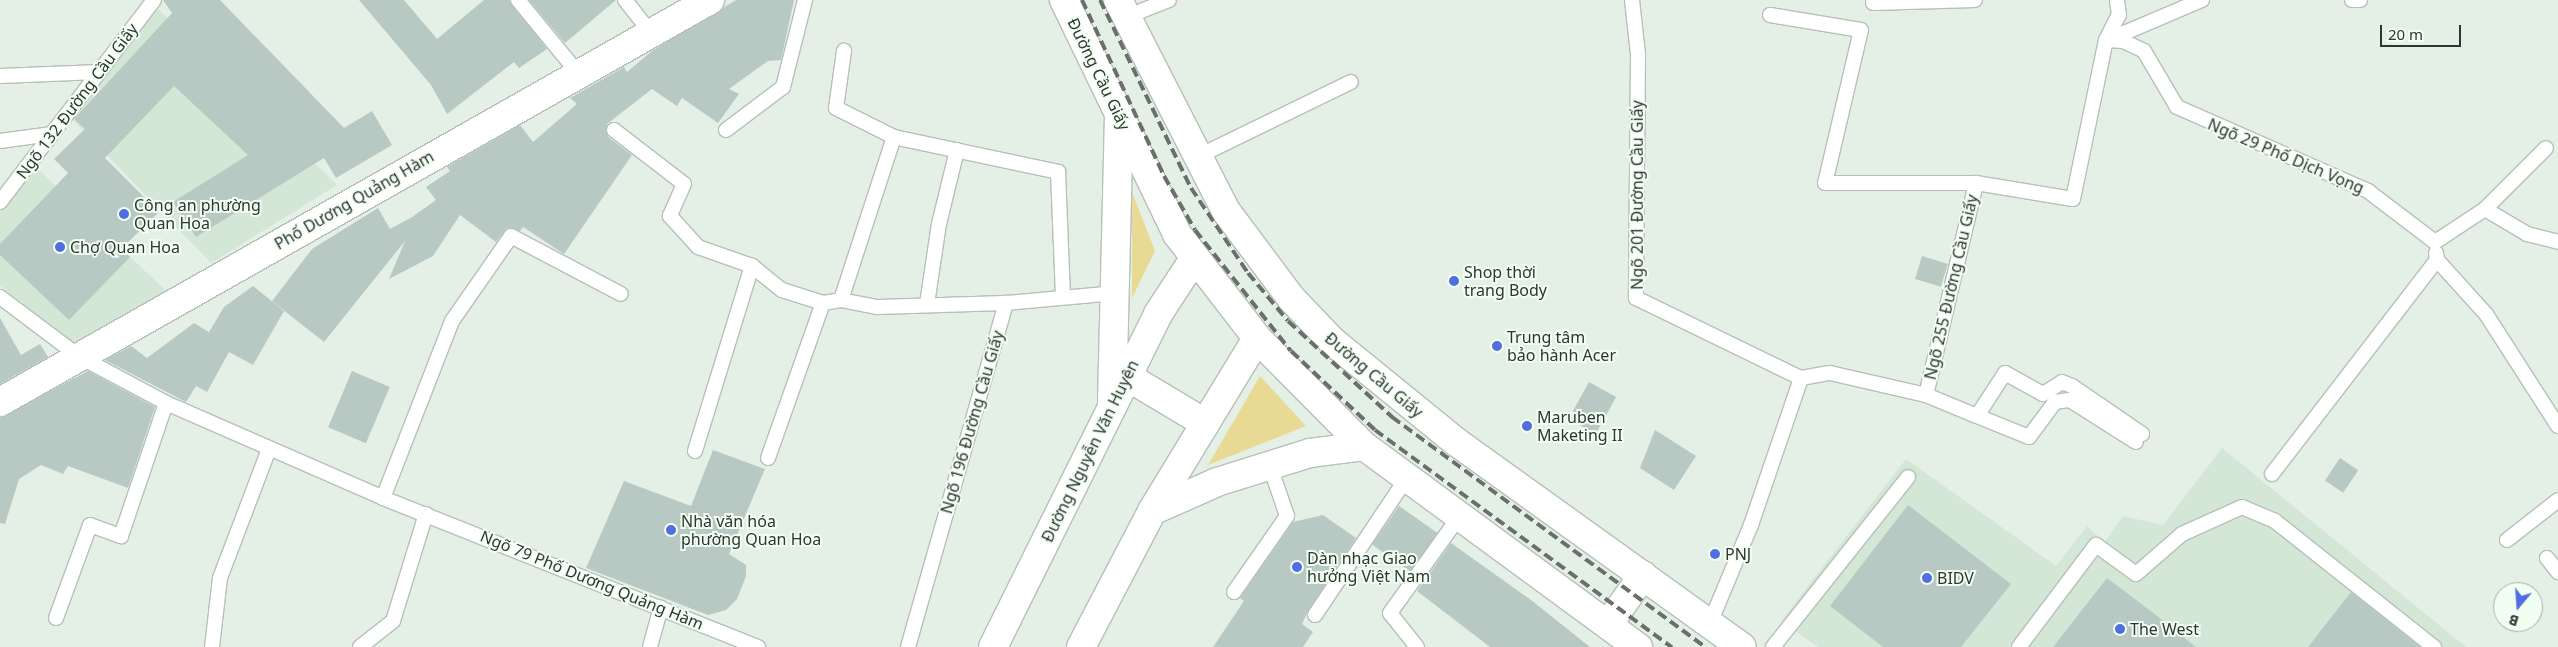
<!DOCTYPE html>
<html>
<head>
<meta charset="utf-8">
<style>
  body { margin:0 }
  #map { position:relative; width:2558px; height:647px; overflow:hidden; background:#e4f0e5; font-family:"Noto Sans",sans-serif }
  div>[style] { position:absolute }
  .built>* { inset:0; background:#d4e6d5 }
  .green>* { inset:0; background:#e8da95 }
  .building>* { inset:0; background:#b8c9c3; transform-origin:0 0 }
  .roads { filter:drop-shadow(1px 0 #b5c1b6) drop-shadow(-1px 0 #b5c1b6) drop-shadow(0 1px #b5c1b6) drop-shadow(0 -1px #b5c1b6) }
  .lane>* { height:14px; margin:-7px; padding:0 7px; transform-origin:7px; border-radius:7px; background:#fff }
  .street>* { height:28px; margin:-14px; padding:0 14px; transform-origin:14px; border-radius:14px; background:#fff }
  .primary>* { height:28px; margin:-14px; padding:0 14px; transform-origin:14px; border-radius:14px; background:#fff }
  .rail>* { height:4px; margin-top:-2px; transform-origin:0; background:repeating-linear-gradient(90deg,#69706a 0 10px,transparent 0 15px) }
  .dots>* { width:14px; height:14px; translate:-50% -50%; box-sizing:border-box; border:2px solid #f1fef2; border-radius:50% }
  span { translate:-50% -50%; white-space:nowrap; text-align:center; line-height:1.15; -webkit-text-stroke:4px #f1fef2; paint-order:stroke }
  .street-label { font-size:16px; color:#303531 }
  .poi-label { font-size:16px; color:#303531 }
  .left { translate:0 -50%; text-align:left }
  .north { position:absolute; left:2493px; top:582px; width:50px; height:50px; box-sizing:border-box; background:#f1fef2; border:1px solid #a4aea5; border-radius:50%; rotate:198deg; font-size:14px; font-weight:700; line-height:20px; text-align:center; color:#303531 }
  .north::after { content:''; display:block; margin:auto; width:18px; height:22px; background:#506de2; clip-path:polygon(50% 0,100% 100%,50% 72%,0 100%) }
  .scale { position:absolute; left:2380px; top:25px; width:81px; height:22px; box-sizing:border-box; border:2px solid #303531; border-top:0; padding-left:6px; font-size:15px; line-height:18px; white-space:nowrap; color:#303531; -webkit-text-stroke:4px #f1fef2; paint-order:stroke }
</style>
</head>
<body>
<div id="map">
  <div class="built">
    <i style="clip-path:polygon(158px 9px,337px 185px,211px 263px,70px 117px)"></i>
    <i style="clip-path:polygon(33px 164px,166px 291px,78px 346px,0 286px,0 208px)"></i>
    <i style="clip-path:polygon(2222px 448px,2466px 647px,1818px 647px,1781px 621px,1906px 459px,2056px 566px,2087px 526px,2105px 542px,2123px 516px,2163px 525px)"></i>
  </div>
  <div class="green">
    <i style="clip-path:polygon(1132px 192px,1155px 251px,1132px 298px)"></i>
    <i style="clip-path:polygon(1260px 376px,1306px 426px,1208px 465px)"></i>
  </div>
  <div class="building">
    <i style="clip-path:polygon(163px 0,220px 0,344px 128px,372px 111px,392px 145px,336px 178px,324px 158px,196px 237px,173px 202px,248px 155px,174px 86px,105px 158px,159px 212px,121px 249px,130px 257px,69px 320px,0 255px,0 244px,68px 173px,54px 159px,85px 129px,74px 119px,172px 13px)"></i>
    <i style="clip-path:polygon(359px 0,404px 0,437px 39px,484px 0,509px 0,547px 49px,519px 68px,514px 62px,447px 114px,431px 85px)"></i>
    <i style="clip-path:polygon(529px 0,616px 0,565px 43px)"></i>
    <i style="clip-path:polygon(736px 0,794px 0,781px 60px,768px 61px,729px 89px,739px 94px,718px 123px,682px 98px,677px 106px,652px 89px,607px 124px,608px 137px,632px 155px,564px 254px,523px 227px,520px 231px,507px 228px,496px 242px,460px 215px,433px 256px,389px 279px,405px 241px,324px 342px,272px 301px,312px 249px,378px 208px,390px 229px,412px 217px,436px 200px,426px 187px,450px 171px,447px 167px,520px 125px,533px 142px,577px 104px,570px 98px,624px 67px,627px 72px,652px 51px)"></i>
    <i style="left:1922px;top:256px;width:27px;height:24px;rotate:17deg"></i>
    <i style="clip-path:polygon(253px 286px,284px 311px,253px 365px,229px 352px,207px 392px,196px 386px,186px 402px,105px 360px,131px 346px,147px 358px,194px 323px,209px 332px,224px 307px)"></i>
    <i style="clip-path:polygon(0 318px,21px 355px,40px 344px,48px 357px,0 384px)"></i>
    <i style="clip-path:polygon(88px 371px,155px 407px,128px 488px,68px 466px,63px 474px,41px 465px,19px 479px,5px 524px,0 523px,0 418px)"></i>
    <i style="left:352px;top:371px;width:41px;height:61px;rotate:23deg"></i>
    <i style="left:1589px;top:382px;width:31px;height:42px;rotate:29deg"></i>
    <i style="clip-path:polygon(1655px 430px,1696px 456px,1674px 490px,1640px 468px)"></i>
    <i style="clip-path:polygon(713px 450px,765px 469px,729px 554px,746px 565px,746px 576px,737px 599px,726px 610px,708px 615px,586px 568px,624px 481px,691px 506px)"></i>
    <i style="left:2340px;top:458px;width:22px;height:27px;rotate:34deg"></i>
    <i style="clip-path:polygon(1908px 505px,2011px 584px,1961px 647px,1883px 647px,1830px 606px)"></i>
    <i style="left:1399px;top:506px;width:47px;height:47px;rotate:35deg"></i>
    <i style="clip-path:polygon(1323px 515px,1356px 538px,1308px 611px,1302px 624px,1313px 632px,1303px 647px,1213px 647px,1244px 601px,1240px 598px,1293px 522px)"></i>
    <i style="clip-path:polygon(1451px 543px,1531px 600px,1590px 647px,1490px 647px,1417px 591px)"></i>
    <i style="clip-path:polygon(2107px 578px,2152px 612px,2196px 647px,2053px 647px)"></i>
    <i style="clip-path:polygon(2351px 592px,2420px 647px,2308px 647px)"></i>
  </div>
  <div class="roads">
    <div class="lane">
      <i style="left:518px;top:0;width:94px;rotate:50.6deg"></i>
      <i style="left:625px;top:0;width:42px;rotate:51.8deg"></i>
      <i style="left:1632px;top:0;width:54px;rotate:83.7deg"></i>
      <i style="left:1638px;top:54px;width:244px;rotate:90.5deg"></i>
      <i style="left:1636px;top:298px;width:183px;rotate:25.9deg"></i>
      <i style="left:2352px;top:0;width:8px"></i>
      <i style="left:1873px;top:3px;width:102px;rotate:-1.7deg"></i>
      <i style="left:1770px;top:15px;width:92px;rotate:9.4deg"></i>
      <i style="left:1861px;top:30px;width:157px;rotate:103.2deg"></i>
      <i style="left:1825px;top:183px;width:151px"></i>
      <i style="left:1976px;top:183px;width:98px;rotate:9.4deg"></i>
      <i style="left:2073px;top:199px;width:162px;rotate:-78.3deg"></i>
      <i style="left:2106px;top:40px;width:28px;rotate:-63deg"></i>
      <i style="left:2119px;top:15px;width:15px;rotate:-98deg"></i>
      <i style="left:1126px;top:17px;width:46px;rotate:-21.6deg"></i>
      <i style="left:2110px;top:39px;width:100px;rotate:-23deg"></i>
      <i style="left:2106px;top:40px;width:17px;rotate:3deg"></i>
      <i style="left:2123px;top:41px;width:23px;rotate:25deg"></i>
      <i style="left:2144px;top:51px;width:65px;rotate:59.5deg"></i>
      <i style="left:2177px;top:107px;width:209px;rotate:23.7deg"></i>
      <i style="left:2368px;top:191px;width:84px;rotate:37.3deg"></i>
      <i style="left:2435px;top:242px;width:60px;rotate:-33.4deg"></i>
      <i style="left:2485px;top:209px;width:49px;rotate:30.8deg"></i>
      <i style="left:2527px;top:234px;width:32px;rotate:14deg"></i>
      <i style="left:0;top:76px;width:99px;rotate:-2.3deg"></i>
      <i style="left:614px;top:130px;width:88px;rotate:37.6deg"></i>
      <i style="left:684px;top:184px;width:35px;rotate:114deg"></i>
      <i style="left:670px;top:216px;width:42px;rotate:47.9deg"></i>
      <i style="left:698px;top:247px;width:57px;rotate:19.4deg"></i>
      <i style="left:752px;top:266px;width:38px;rotate:39deg"></i>
      <i style="left:782px;top:290px;width:43px;rotate:17.6deg"></i>
      <i style="left:823px;top:303px;width:18px;rotate:-9deg"></i>
      <i style="left:841px;top:300px;width:37px;rotate:11deg"></i>
      <i style="left:877px;top:307px;width:129px;rotate:-1.8deg"></i>
      <i style="left:726px;top:130px;width:71px;rotate:-37deg"></i>
      <i style="left:783px;top:87px;width:90px;rotate:-75.8deg"></i>
      <i style="left:894px;top:137px;width:168px;rotate:12deg"></i>
      <i style="left:1058px;top:172px;width:125px;rotate:87.7deg"></i>
      <i style="left:0;top:141px;width:51px;rotate:-7.8deg"></i>
      <i style="left:1197px;top:157px;width:171px;rotate:-26deg"></i>
      <i style="left:0;top:202px;width:254px;rotate:-52.7deg"></i>
      <i style="left:2485px;top:209px;width:86px;rotate:-45deg"></i>
      <i style="left:2436px;top:253px;width:7px;rotate:82deg"></i>
      <i style="left:2437px;top:260px;width:73px;rotate:47.8deg"></i>
      <i style="left:2486px;top:314px;width:133px;rotate:57.3deg"></i>
      <i style="left:0;top:297px;width:100px;rotate:36.9deg"></i>
      <i style="left:80px;top:357px;width:98px;rotate:28.1deg"></i>
      <i style="left:166px;top:403px;width:237px;rotate:23.6deg"></i>
      <i style="left:383px;top:498px;width:404px;rotate:21.7deg"></i>
      <i style="left:841px;top:300px;width:171px;rotate:-72deg"></i>
      <i style="left:894px;top:137px;width:65px;rotate:-153.4deg"></i>
      <i style="left:836px;top:108px;width:58px;rotate:-82deg"></i>
      <i style="left:927px;top:304px;width:81px;rotate:-81.5deg"></i>
      <i style="left:939px;top:224px;width:76px;rotate:-76.3deg"></i>
      <i style="left:1801px;top:378px;width:29px;rotate:-10deg"></i>
      <i style="left:1830px;top:373px;width:98px;rotate:12.9deg"></i>
      <i style="left:1926px;top:395px;width:55px;rotate:22.4deg"></i>
      <i style="left:1977px;top:416px;width:51px;rotate:-56.9deg"></i>
      <i style="left:2005px;top:373px;width:43px;rotate:28.9deg"></i>
      <i style="left:2043px;top:394px;width:22px;rotate:-32deg"></i>
      <i style="left:2062px;top:382px;width:11px;rotate:22deg"></i>
      <i style="left:2072px;top:386px;width:85px;rotate:34.4deg"></i>
      <i style="left:1926px;top:395px;width:218px;rotate:-76.7deg"></i>
      <i style="left:1977px;top:416px;width:56px;rotate:22deg"></i>
      <i style="left:2029px;top:437px;width:44px;rotate:-53.4deg"></i>
      <i style="left:2055px;top:402px;width:15px;rotate:-8deg"></i>
      <i style="left:2070px;top:400px;width:78px;rotate:32.5deg"></i>
      <i style="left:695px;top:451px;width:194px;rotate:-72.9deg"></i>
      <i style="left:768px;top:458px;width:164px;rotate:-70.5deg"></i>
      <i style="left:2272px;top:474px;width:270px;rotate:-52.4deg"></i>
      <i style="left:383px;top:498px;width:190px;rotate:-68.7deg"></i>
      <i style="left:452px;top:321px;width:103px;rotate:-55.2deg"></i>
      <i style="left:511px;top:236px;width:124px;rotate:27.8deg"></i>
      <i style="left:2507px;top:540px;width:65px;rotate:-38.1deg"></i>
      <i style="left:2547px;top:558px;width:18px;rotate:52deg"></i>
      <i style="left:1234px;top:592px;width:93px;rotate:-55.1deg"></i>
      <i style="left:1287px;top:516px;width:53px;rotate:-108.8deg"></i>
      <i style="left:1315px;top:615px;width:167px;rotate:-56.2deg"></i>
      <i style="left:56px;top:618px;width:99px;rotate:-69.9deg"></i>
      <i style="left:90px;top:525px;width:33px;rotate:20deg"></i>
      <i style="left:121px;top:536px;width:140px;rotate:-71.3deg"></i>
      <i style="left:1710px;top:623px;width:106px;rotate:-67.3deg"></i>
      <i style="left:1751px;top:525px;width:155px;rotate:-71.2deg"></i>
      <i style="left:212px;top:647px;width:69px;rotate:-83.4deg"></i>
      <i style="left:220px;top:578px;width:138px;rotate:-69.2deg"></i>
      <i style="left:360px;top:647px;width:42px;rotate:-38.2deg"></i>
      <i style="left:393px;top:621px;width:112px;rotate:-72.9deg"></i>
      <i style="left:650px;top:647px;width:41px;rotate:-74.6deg"></i>
      <i style="left:908px;top:647px;width:358px;rotate:-74.1deg"></i>
      <i style="left:1006px;top:303px;width:109px;rotate:-5.2deg"></i>
      <i style="left:1417px;top:647px;width:43px;rotate:-128.5deg"></i>
      <i style="left:1390px;top:613px;width:118px;rotate:-54.3deg"></i>
      <i style="left:1773px;top:647px;width:217px;rotate:-51.5deg"></i>
      <i style="left:2019px;top:647px;width:128px;rotate:-53deg"></i>
      <i style="left:2096px;top:545px;width:49px;rotate:35.9deg"></i>
      <i style="left:2136px;top:574px;width:61px;rotate:-41deg"></i>
      <i style="left:2182px;top:534px;width:66px;rotate:-24.2deg"></i>
      <i style="left:2242px;top:507px;width:36px;rotate:23deg"></i>
      <i style="left:2275px;top:521px;width:203px;rotate:38.4deg"></i>
    </div>
    <div class="street">
      <i style="left:0;top:402px;width:816px;rotate:-29.52deg"></i>
    </div>
    <div class="primary">
      <i style="left:1064px;top:0;width:260px;rotate:64.2deg"></i>
      <i style="left:1177px;top:234px;width:131px;rotate:52.4deg"></i>
      <i style="left:1257px;top:338px;width:152px;rotate:45.3deg"></i>
      <i style="left:1364px;top:446px;width:340px;rotate:36.3deg"></i>
      <i style="left:1118px;top:0;width:237px;rotate:62.9deg"></i>
      <i style="left:1226px;top:211px;width:109px;rotate:53.2deg"></i>
      <i style="left:1291px;top:298px;width:59px;rotate:46.4deg"></i>
      <i style="left:1332px;top:341px;width:159px;rotate:39.1deg"></i>
      <i style="left:1455px;top:441px;width:353px;rotate:35.7deg"></i>
      <i style="left:1128px;top:377px;width:90px;rotate:30.9deg"></i>
      <i style="left:1112px;top:401px;width:284px;rotate:-88.6deg"></i>
      <i style="left:1152px;top:511px;width:71px;rotate:-24deg"></i>
      <i style="left:1217px;top:482px;width:97px;rotate:-17.3deg"></i>
      <i style="left:1310px;top:453px;width:54px;rotate:-7.4deg"></i>
      <i style="left:1608px;top:625px;width:61px;rotate:-55deg"></i>
      <i style="left:993px;top:647px;width:372px;rotate:-63.6deg"></i>
      <i style="left:1158px;top:314px;width:66px;rotate:-56.8deg"></i>
      <i style="left:1081px;top:647px;width:153px;rotate:-62.4deg"></i>
      <i style="left:1152px;top:511px;width:202px;rotate:-58.7deg"></i>
    </div>
  </div>
  <div class="rail">
    <i style="left:1082px;top:0;width:194px;rotate:65deg"></i>
    <i style="left:1164px;top:176px;width:62px;rotate:60.1deg"></i>
    <i style="left:1195px;top:230px;width:154px;rotate:51.6deg"></i>
    <i style="left:1291px;top:351px;width:115px;rotate:43.2deg"></i>
    <i style="left:1375px;top:430px;width:368px;rotate:36.2deg"></i>
    <i style="left:1100px;top:0;width:209px;rotate:64.2deg"></i>
    <i style="left:1191px;top:188px;width:102px;rotate:56.2deg"></i>
    <i style="left:1248px;top:273px;width:62px;rotate:50.2deg"></i>
    <i style="left:1288px;top:321px;width:142px;rotate:42.7deg"></i>
    <i style="left:1392px;top:417px;width:388px;rotate:36.3deg"></i>
  </div>
  <div class="dots">
    <i style="left:124px;top:214px;background:#506de2"></i>
    <i style="left:60px;top:247px;background:#506de2"></i>
    <i style="left:1454px;top:281px;background:#506de2"></i>
    <i style="left:1497px;top:346px;background:#506de2"></i>
    <i style="left:1527px;top:426px;background:#506de2"></i>
    <i style="left:671px;top:530px;background:#506de2"></i>
    <i style="left:1715px;top:554px;background:#506de2"></i>
    <i style="left:1297px;top:567px;background:#506de2"></i>
    <i style="left:1927px;top:578px;background:#506de2"></i>
    <i style="left:2120px;top:629px;background:#506de2"></i>
  </div>
  <div class="street-label">
    <span style="left:1099px;top:74px;rotate:64deg">Đường Cầu Giấy</span>
    <span style="left:77px;top:101px;rotate:-53deg">Ngõ 132 Đường Cầu Giấy</span>
    <span style="left:2286px;top:156px;rotate:23deg">Ngõ 29 Phố Dịch Vọng</span>
    <span style="left:1637px;top:195px;rotate:-90deg">Ngõ 201 Đường Cầu Giấy</span>
    <span style="left:354px;top:200px;rotate:-30deg">Phố Dương Quảng Hàm</span>
    <span style="left:1951px;top:287px;rotate:-77deg">Ngõ 255 Đường Cầu Giấy</span>
    <span style="left:1374px;top:375px;rotate:40deg">Đường Cầu Giấy</span>
    <span style="left:972px;top:422px;rotate:-74deg">Ngõ 196 Đường Cầu Giấy</span>
    <span style="left:1090px;top:451px;rotate:-64deg">Đường Nguyễn Văn Huyên</span>
    <span style="left:592px;top:580px;rotate:22deg">Ngõ 79 Phố Dương Quảng Hàm</span>
  </div>
  <div class="poi-label">
    <span class="left" style="left:134px;top:214px">Công an phường<br>Quan Hoa</span>
    <span class="left" style="left:70px;top:247px">Chợ Quan Hoa</span>
    <span class="left" style="left:1464px;top:281px">Shop thời<br>trang Body</span>
    <span class="left" style="left:1507px;top:346px">Trung tâm<br>bảo hành Acer</span>
    <span class="left" style="left:1537px;top:426px">Maruben<br>Maketing II</span>
    <span class="left" style="left:681px;top:530px">Nhà văn hóa<br>phường Quan Hoa</span>
    <span class="left" style="left:1725px;top:554px">PNJ</span>
    <span class="left" style="left:1307px;top:567px">Dàn nhạc Giao<br>hưởng Việt Nam</span>
    <span class="left" style="left:1937px;top:578px">BIDV</span>
    <span class="left" style="left:2130px;top:629px">The West</span>
  </div>
  <div class="north">B</div>
  <div class="scale">20 m</div>
</div>
</body>
</html>
